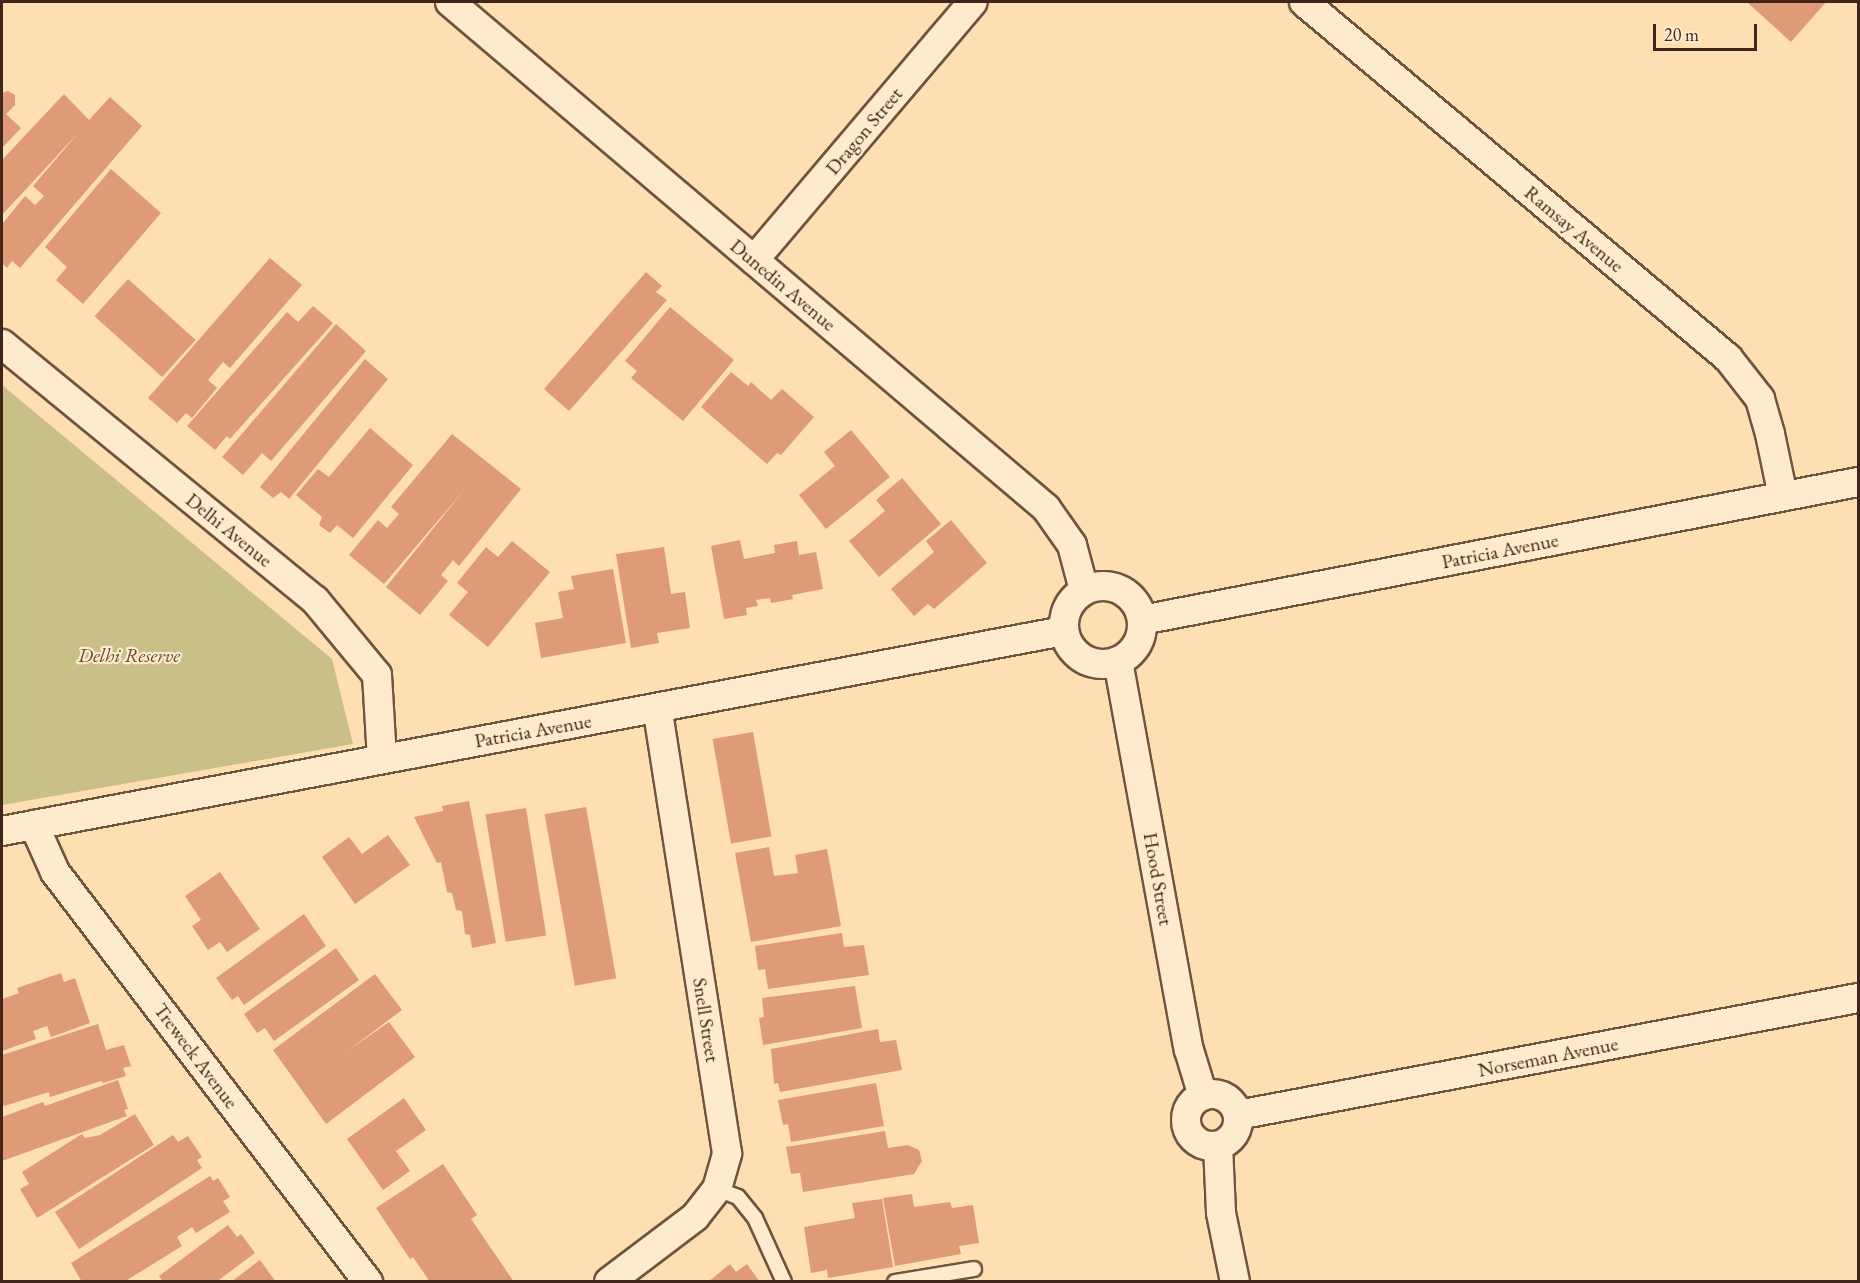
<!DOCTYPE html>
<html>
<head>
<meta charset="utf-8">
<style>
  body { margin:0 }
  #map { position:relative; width:1860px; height:1283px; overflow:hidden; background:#fedfb1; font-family:"EB Garamond",serif }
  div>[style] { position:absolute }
  .green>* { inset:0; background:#c8c087 }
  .building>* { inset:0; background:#de9b75; transform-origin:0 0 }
  .roads { filter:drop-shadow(2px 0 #6f5440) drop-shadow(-2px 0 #6f5440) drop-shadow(0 2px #6f5440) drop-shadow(0 -2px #6f5440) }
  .service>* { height:14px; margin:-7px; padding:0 7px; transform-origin:7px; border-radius:7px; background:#feeacc }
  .minor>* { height:28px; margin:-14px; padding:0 14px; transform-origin:14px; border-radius:14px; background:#feeacc }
  .minor>.ring { margin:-14px; padding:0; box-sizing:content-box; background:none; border:28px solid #feeacc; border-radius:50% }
  span { translate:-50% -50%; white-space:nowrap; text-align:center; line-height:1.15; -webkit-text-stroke:4.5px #feeacc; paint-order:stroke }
  .street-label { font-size:20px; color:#3f251b }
  .park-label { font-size:20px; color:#614c36; font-style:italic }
  .frame { position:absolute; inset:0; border:3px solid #3f251b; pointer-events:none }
  .scale { position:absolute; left:1653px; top:24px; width:104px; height:27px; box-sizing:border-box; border:3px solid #3f251b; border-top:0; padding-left:8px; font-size:18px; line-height:21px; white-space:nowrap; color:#3f251b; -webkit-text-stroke:4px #feeacc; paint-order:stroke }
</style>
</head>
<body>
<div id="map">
  <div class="green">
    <i style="clip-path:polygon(2px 385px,332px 659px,353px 744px,2px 805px)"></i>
  </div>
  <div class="building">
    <i style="clip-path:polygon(1747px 2px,1826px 2px,1791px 42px)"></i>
    <i style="clip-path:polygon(8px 91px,15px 95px,15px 105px,6px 114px,21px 128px,2px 148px,2px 93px)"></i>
    <i style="clip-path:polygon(64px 94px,89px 120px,110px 97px,142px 126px,20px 268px,12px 261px,7px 268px,2px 263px,2px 224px,25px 196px,35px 205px,44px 196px,33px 186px,79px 132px,2px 215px,2px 160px)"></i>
    <i style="clip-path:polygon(111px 169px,161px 213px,83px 304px,56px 280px,67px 267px,45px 247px)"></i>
    <i style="clip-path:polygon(270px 258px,302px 285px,230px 368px,223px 362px,208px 380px,217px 388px,192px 418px,186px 413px,177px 423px,148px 398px)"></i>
    <i style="clip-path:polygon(646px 272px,662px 286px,656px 292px,667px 300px,569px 411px,544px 389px)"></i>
    <i style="left:128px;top:279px;width:91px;height:50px;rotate:42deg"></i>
    <i style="clip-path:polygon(313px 306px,333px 323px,230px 439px,227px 436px,215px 450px,187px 426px,287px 312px,298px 322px)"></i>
    <i style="clip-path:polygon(670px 307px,734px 360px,683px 421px,631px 378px,637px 371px,625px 361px)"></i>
    <i style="clip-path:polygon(336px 324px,366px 351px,271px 461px,262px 453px,243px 475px,222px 457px)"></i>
    <i style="clip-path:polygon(365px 359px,388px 379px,289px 499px,281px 492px,273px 498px,260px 487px)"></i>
    <i style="clip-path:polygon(731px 372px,748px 386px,751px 382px,771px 400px,782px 389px,814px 417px,781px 455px,777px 453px,767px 464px,701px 407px)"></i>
    <i style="clip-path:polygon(370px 428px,413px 465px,353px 538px,337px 525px,330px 533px,319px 525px,322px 517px,296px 495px,318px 469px,329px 477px)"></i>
    <i style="clip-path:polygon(851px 430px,890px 477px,826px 529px,799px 495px,835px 466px,824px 452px)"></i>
    <i style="clip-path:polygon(452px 434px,521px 489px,459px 566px,453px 560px,441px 575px,448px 581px,420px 615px,386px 587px,465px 489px,384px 584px,349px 555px,378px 520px,387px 528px,399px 514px,391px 507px)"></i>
    <i style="clip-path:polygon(902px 478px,941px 524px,879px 577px,849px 541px,885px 511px,876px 500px)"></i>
    <i style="clip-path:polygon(951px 520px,987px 563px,934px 609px,928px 604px,914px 616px,891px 589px,934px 552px,926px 541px)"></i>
    <i style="clip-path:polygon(740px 540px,744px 559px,775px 553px,774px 545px,797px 541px,799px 555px,816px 552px,823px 589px,792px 595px,793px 599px,771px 603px,770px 598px,756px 600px,758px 606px,746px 608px,747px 615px,724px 619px,711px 546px)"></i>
    <i style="clip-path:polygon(512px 541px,550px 572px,488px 647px,449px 615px,468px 592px,457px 583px,486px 547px,498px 557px)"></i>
    <i style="clip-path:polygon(664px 547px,671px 594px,685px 592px,690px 628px,657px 633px,659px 643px,631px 648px,616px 554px)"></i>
    <i style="clip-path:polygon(613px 569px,626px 643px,541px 658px,535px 623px,563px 618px,558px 592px,574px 589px,571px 576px)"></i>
    <i style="left:753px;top:732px;width:106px;height:41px;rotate:80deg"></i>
    <i style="clip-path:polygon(469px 801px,496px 943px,472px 948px,470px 935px,465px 934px,462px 911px,456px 910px,452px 893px,447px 892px,441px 862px,437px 863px,414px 817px,443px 811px,442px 806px)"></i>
    <i style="left:586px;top:807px;width:174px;height:42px;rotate:80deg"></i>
    <i style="left:526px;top:808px;width:129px;height:41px;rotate:81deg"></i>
    <i style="clip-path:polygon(388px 835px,410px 865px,355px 904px,322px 857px,349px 837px,362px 854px)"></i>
    <i style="clip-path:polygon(769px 847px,774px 876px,798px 873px,795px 855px,827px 849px,841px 926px,751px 942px,735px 853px)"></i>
    <i style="clip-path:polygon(220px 872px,260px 929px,227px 952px,220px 942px,208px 950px,192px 926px,201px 920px,185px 896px)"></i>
    <i style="clip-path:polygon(304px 914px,326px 946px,244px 1005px,238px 996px,232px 1000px,216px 978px)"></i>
    <i style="clip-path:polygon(842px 933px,844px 947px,864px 945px,869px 975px,768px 989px,765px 969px,758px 970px,755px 946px)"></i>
    <i style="clip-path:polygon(336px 948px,359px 980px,274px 1041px,265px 1028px,257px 1033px,244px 1014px)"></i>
    <i style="clip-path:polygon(61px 973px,64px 982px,75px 978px,90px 1023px,51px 1037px,47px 1026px,33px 1031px,36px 1039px,2px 1051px,2px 999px,19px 993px,17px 988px)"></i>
    <i style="clip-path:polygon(375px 974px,402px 1010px,346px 1052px,389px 1022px,415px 1057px,326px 1124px,273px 1050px)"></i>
    <i style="clip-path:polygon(855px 986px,862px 1028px,763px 1045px,759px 1018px,764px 1017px,762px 998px)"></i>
    <i style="clip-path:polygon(98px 1024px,106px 1050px,124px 1045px,131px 1066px,123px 1068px,126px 1076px,103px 1083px,101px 1081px,50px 1097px,49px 1092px,4px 1106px,2px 1103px,2px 1055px)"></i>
    <i style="clip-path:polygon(878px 1029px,880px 1042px,896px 1040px,902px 1070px,780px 1092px,778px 1083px,774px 1084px,771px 1049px)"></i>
    <i style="clip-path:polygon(118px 1080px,128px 1109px,124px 1110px,127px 1116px,2px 1161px,2px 1117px,43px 1102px,45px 1106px)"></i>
    <i style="clip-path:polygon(876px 1083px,884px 1126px,791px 1142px,788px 1124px,783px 1125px,778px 1100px)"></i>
    <i style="clip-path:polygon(404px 1098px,426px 1130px,396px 1151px,410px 1171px,383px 1190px,347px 1139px)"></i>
    <i style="clip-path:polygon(135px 1114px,154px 1145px,37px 1218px,20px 1189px,29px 1184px,22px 1172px,82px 1134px,85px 1138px,100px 1135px)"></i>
    <i style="clip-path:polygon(885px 1131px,888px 1148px,908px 1145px,919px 1150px,922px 1161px,914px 1174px,803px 1192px,800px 1173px,791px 1174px,786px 1147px)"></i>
    <i style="clip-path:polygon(173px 1135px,178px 1142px,188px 1136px,202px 1157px,197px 1160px,202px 1168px,79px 1249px,55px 1212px)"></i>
    <i style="clip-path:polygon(443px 1164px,477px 1215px,471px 1219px,514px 1282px,430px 1282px,413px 1257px,410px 1259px,376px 1208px)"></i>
    <i style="clip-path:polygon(210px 1176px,213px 1181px,218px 1178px,230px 1197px,223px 1201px,230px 1212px,196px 1233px,192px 1227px,177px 1237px,182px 1246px,124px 1282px,82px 1282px,71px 1263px)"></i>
    <i style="clip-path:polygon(912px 1194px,914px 1207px,950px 1202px,952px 1208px,973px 1205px,979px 1243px,959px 1246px,961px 1254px,895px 1266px,883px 1198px)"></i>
    <i style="clip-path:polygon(882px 1199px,893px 1267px,828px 1278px,827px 1270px,811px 1273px,804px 1227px,855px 1218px,852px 1203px)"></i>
    <i style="clip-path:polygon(228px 1225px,237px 1237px,241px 1234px,255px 1253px,216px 1282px,163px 1282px,159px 1276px)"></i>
    <i style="clip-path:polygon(260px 1260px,276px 1282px,231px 1282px)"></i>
    <i style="clip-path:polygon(730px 1264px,736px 1272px,747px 1264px,760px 1282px,708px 1282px)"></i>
  </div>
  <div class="roads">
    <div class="service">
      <i style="left:717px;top:1189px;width:22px;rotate:21deg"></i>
      <i style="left:738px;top:1197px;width:27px;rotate:51deg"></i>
      <i style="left:755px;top:1218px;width:70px;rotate:65.6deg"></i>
      <i style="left:895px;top:1282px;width:80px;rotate:-9.3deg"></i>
    </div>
    <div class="minor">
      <i style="left:450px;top:2px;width:782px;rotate:40.33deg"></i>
      <i style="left:1046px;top:508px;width:45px;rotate:54.9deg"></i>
      <i style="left:1072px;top:545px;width:47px;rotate:75.1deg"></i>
      <i style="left:1304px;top:2px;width:554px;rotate:40.02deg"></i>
      <i style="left:1728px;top:358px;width:52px;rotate:52deg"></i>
      <i style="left:1760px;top:399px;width:36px;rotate:74deg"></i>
      <i style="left:1770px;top:434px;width:63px;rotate:78.2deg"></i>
      <i style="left:754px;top:260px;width:338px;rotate:-49.7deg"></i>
      <i style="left:2px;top:344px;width:404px;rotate:39.3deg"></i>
      <i style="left:315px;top:600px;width:97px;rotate:50.4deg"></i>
      <i style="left:377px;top:675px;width:84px;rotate:86.6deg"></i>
      <i class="ring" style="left:1064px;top:586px;width:50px;height:50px"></i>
      <i style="left:1142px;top:620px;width:729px;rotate:-10.91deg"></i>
      <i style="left:1118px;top:661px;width:395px;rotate:79.7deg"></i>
      <i style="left:1189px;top:1050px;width:48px;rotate:73.1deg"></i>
      <i style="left:34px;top:825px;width:51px;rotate:65.9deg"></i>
      <i style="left:55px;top:872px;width:516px;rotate:52.64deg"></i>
      <i style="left:2px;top:831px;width:1081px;rotate:-10.67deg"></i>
      <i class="ring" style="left:1186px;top:1094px;width:24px;height:24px"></i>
      <i style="left:1238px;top:1115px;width:631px;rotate:-10.69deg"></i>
      <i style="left:1218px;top:1146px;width:67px;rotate:87.4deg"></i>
      <i style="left:1221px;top:1213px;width:70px;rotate:78.5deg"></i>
      <i style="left:609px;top:1282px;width:108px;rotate:-37.1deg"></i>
      <i style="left:695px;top:1217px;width:36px;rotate:-52deg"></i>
      <i style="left:717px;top:1189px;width:37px;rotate:-74deg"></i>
      <i style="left:727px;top:1153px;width:450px;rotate:-98.9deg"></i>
    </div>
  </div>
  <div class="street-label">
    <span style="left:864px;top:131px;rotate:-50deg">Dragon Street</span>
    <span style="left:1574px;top:229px;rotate:40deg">Ramsay Avenue</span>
    <span style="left:783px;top:285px;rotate:40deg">Dunedin Avenue</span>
    <span style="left:229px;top:530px;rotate:39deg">Delhi Avenue</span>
    <span style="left:1500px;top:551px;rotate:-11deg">Patricia Avenue</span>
    <span style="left:533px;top:731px;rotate:-10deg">Patricia Avenue</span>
    <span style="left:1158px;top:879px;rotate:80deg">Hood Street</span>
    <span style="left:706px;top:1020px;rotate:81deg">Snell Street</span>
    <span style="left:196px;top:1056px;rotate:53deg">Treweck Avenue</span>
    <span style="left:1548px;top:1057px;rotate:-11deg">Norseman Avenue</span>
  </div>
  <div class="park-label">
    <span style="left:129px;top:655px">Delhi Reserve</span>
  </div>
  <div class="frame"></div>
  <div class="scale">20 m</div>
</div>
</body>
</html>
